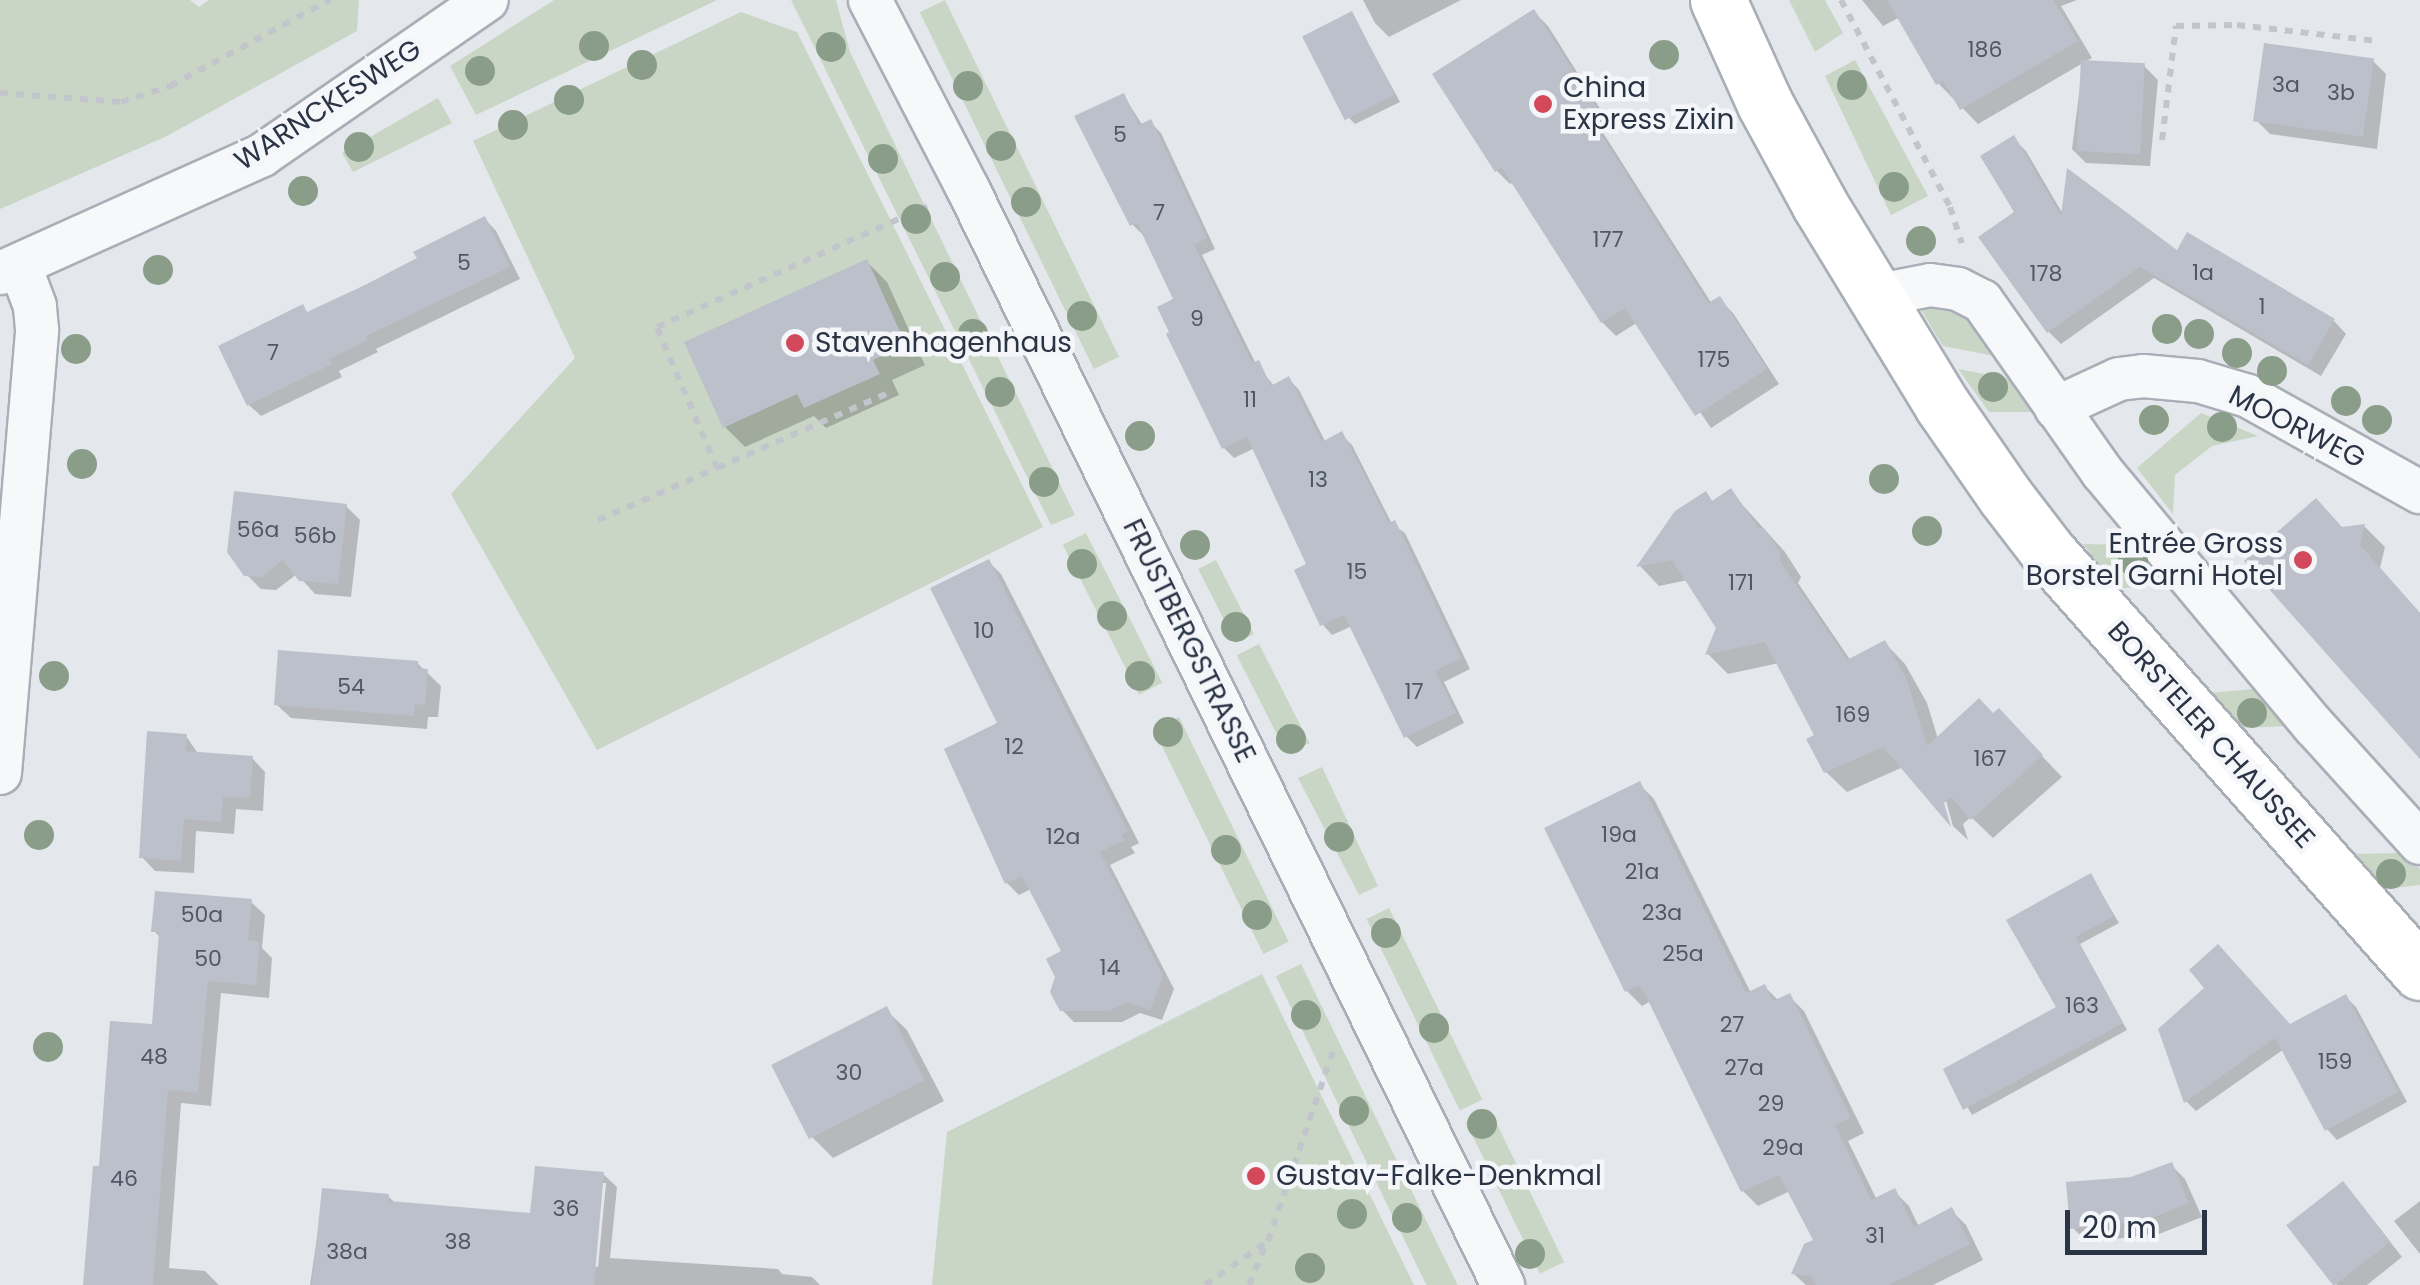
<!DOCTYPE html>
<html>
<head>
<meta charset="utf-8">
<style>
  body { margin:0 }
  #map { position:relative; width:2420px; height:1285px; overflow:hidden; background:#e4e7ec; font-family:Poppins,sans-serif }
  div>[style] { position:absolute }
  .green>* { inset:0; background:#c9d6c5; transform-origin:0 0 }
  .shadow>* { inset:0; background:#0003 }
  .building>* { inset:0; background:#bbc0ca; transform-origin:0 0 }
  .path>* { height:6px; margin-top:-3px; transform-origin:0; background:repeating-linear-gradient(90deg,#c2c5cb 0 8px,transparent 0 16px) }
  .roads { filter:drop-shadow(2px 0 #a9aeb7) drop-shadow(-2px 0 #a9aeb7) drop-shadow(0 2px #a9aeb7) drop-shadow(0 -2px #a9aeb7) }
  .street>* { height:42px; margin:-21px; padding:0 21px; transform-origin:21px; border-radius:21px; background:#f7f8fa }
  .secondary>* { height:55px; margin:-27.5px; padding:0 27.5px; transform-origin:27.5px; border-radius:27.5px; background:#fff }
  .trees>* { width:30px; height:30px; margin:-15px; border-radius:50%; background:#899d89 }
  .dots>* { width:28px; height:28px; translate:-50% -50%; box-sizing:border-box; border:5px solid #f4f6f9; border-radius:50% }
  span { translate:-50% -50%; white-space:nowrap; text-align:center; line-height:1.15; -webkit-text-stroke:9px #f4f6f9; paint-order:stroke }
  .number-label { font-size:22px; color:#4f5766 }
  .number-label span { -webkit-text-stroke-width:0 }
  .poi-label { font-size:28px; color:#2b3445 }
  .left { translate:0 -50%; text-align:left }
  .right { translate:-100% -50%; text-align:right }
  .street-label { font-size:28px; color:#2b3445 }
  .scale { position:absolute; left:2065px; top:1210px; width:142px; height:45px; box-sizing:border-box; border:5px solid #2b3445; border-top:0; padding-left:12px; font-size:30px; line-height:35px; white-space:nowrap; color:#2b3445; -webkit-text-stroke:8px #f4f6f9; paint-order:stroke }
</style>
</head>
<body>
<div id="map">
  <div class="green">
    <i style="clip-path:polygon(0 0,190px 0,199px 7px,209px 0,359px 0,357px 31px,167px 136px,0 209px)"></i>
    <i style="clip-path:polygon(554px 0,717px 0,476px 115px,450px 66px)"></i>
    <i style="clip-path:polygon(791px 0,836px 0,850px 52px,1075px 515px,1051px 525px)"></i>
    <i style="left:945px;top:0;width:397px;height:28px;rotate:64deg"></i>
    <i style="clip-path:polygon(1789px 0,1825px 0,1843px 33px,1815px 52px)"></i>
    <i style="clip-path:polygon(741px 12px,797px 32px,1043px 527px,597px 750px,451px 494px,575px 358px,473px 141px)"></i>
    <i style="clip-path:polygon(1855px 60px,1928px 196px,1891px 215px,1825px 76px)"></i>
    <i style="clip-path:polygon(438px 98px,452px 123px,353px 172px,342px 153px)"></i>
    <i style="clip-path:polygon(1940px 301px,1959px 305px,1995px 356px,1943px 346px,1920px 308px)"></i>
    <i style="clip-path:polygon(1958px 369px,2010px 379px,2033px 412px,1989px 412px)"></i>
    <i style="clip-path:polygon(2201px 413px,2258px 436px,2212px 446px,2175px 475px,2173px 514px,2137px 468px)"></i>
    <i style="left:1086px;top:533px;width:168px;height:26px;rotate:63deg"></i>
    <i style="clip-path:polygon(2083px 544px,2129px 545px,2161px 584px,2116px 589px)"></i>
    <i style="left:1216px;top:560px;width:83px;height:20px;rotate:63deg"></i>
    <i style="left:1259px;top:644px;width:111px;height:25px;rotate:63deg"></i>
    <i style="clip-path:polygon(2254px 689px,2287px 726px,2242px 728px,2208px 693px)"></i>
    <i style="left:1179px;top:717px;width:250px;height:28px;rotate:64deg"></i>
    <i style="clip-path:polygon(1322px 767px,1378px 886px,1359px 895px,1298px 778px)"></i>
    <i style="clip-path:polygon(2404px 853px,2420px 869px,2420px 885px,2385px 889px,2354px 854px)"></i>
    <i style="left:1389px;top:908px;width:213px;height:25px;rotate:64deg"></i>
    <i style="left:1301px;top:964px;width:357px;height:28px;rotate:64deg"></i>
    <i style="clip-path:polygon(1262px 974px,1414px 1285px,932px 1285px,947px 1132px)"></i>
    <i style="left:1490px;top:1110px;width:169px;height:27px;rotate:64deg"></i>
  </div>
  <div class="shadow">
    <i style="clip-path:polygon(1363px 0,1461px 0,1389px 37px,1375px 23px)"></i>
    <i style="clip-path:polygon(1862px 0,2077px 0,2061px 6px,2092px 58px,2084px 62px,2144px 66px,2158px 80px,2150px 166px,2086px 163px,2072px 149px,2083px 63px,1978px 124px,1938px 83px,1900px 17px,1883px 26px)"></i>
    <i style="clip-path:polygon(1534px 12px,1548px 26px,1609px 123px,1600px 128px,1712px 304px,1719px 299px,1733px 313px,1779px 384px,1711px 428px,1638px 322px,1616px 336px,1602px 322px,1514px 182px,1510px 184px,1497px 171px)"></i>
    <i style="clip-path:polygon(1352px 14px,1400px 102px,1355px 124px,1349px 118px)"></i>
    <i style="clip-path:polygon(2372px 60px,2386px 74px,2377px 149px,2270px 134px,2256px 120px)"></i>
    <i style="clip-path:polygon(1124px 96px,1143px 126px,1150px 122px,1161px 133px,1215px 249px,1202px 255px,1256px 364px,1275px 387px,1289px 379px,1299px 390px,1326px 443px,1341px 434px,1352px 445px,1392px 524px,1405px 533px,1470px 669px,1444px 682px,1464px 723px,1417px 747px,1406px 736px,1352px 626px,1332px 635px,1322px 624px,1310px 565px,1255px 448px,1234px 458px,1224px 448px,1177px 300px,1143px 235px,1132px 224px)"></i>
    <i style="clip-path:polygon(2013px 138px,2026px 151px,2064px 216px,2178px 253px,2334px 321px,2346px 334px,2321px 376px,2154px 278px,2061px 344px,2048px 331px,2017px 213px)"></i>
    <i style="clip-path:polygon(485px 219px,496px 231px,520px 279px,376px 349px,378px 352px,339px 371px,342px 377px,261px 416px,249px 405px,309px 314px,420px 259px)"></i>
    <i style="clip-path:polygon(867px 262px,887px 282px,925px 365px,892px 380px,899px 395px,826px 428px,814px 416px,745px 447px,725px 427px)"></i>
    <i style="clip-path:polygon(1730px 491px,1785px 552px,1801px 577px,1798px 583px,1851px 661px,1885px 643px,1905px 664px,1927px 703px,1938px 739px,1994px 716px,2019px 732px,2062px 777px,1993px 838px,1971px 817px,1963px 824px,1968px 840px,1953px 826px,1943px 790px,1903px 767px,1847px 792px,1826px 772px,1817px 737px,1779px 663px,1728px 674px,1708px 654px,1719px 627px,1688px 580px,1659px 586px,1640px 566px,1677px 513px,1706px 494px,1714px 503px)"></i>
    <i style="clip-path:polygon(346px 506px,360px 520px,351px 597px,315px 594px,297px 574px,276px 590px,261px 589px,246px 574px)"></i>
    <i style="clip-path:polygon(2365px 527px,2385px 547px,2380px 568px,2420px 613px,2420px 753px,2342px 529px)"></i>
    <i style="clip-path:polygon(989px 562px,1001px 574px,1139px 843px,1131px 847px,1135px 853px,1110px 865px,1174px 989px,1162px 1020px,1140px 1013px,1122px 1022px,1074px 1022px,1062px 1010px,1064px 952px,1031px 889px,1019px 895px,1007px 883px)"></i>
    <i style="clip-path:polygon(417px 663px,441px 686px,438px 717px,428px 717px,427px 729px,291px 718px,277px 705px)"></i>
    <i style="clip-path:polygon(186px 736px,199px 755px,252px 758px,265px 772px,263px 811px,236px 809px,234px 834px,196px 831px,194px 873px,155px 871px,142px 857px)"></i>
    <i style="clip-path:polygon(1639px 784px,1654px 799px,1751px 993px,1765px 987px,1779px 1001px,1789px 996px,1804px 1011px,1864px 1133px,1848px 1141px,1877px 1200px,1894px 1191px,1909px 1206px,1919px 1227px,1951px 1210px,1966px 1225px,1983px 1260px,1933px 1285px,1806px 1285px,1794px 1274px,1816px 1241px,1790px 1191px,1758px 1206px,1743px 1191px,1651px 1001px,1642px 1006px,1627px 991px)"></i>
    <i style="clip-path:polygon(2091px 876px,2119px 923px,2080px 944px,2127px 1030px,1972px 1115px,1946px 1070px,2059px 1008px,2009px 921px)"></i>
    <i style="clip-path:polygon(251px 902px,265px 915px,262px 948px,272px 958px,269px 998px,221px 993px,211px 1106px,181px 1103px,169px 1268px,205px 1271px,219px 1285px,84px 1285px,102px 1169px,154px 1027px,161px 938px,154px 931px)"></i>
    <i style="clip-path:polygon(2346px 997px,2356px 1007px,2407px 1102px,2337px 1140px,2327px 1129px,2284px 1049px,2196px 1111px,2186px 1101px,2290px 1026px)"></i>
    <i style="clip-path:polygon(886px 1010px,907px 1030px,944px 1101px,833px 1158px,812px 1137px)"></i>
    <i style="clip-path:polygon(2171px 1165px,2185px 1179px,2202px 1217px,2159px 1234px,2087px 1242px,2073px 1228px,2132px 1180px)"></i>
    <i style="clip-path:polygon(evenodd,603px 1174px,617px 1187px,610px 1258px,778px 1269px,782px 1274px,812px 1277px,820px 1285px,310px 1285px,324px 1190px,388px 1196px,396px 1204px,533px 1216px,603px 1174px,601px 1183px,606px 1183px,598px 1267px,593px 1266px,601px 1183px)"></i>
    <i style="clip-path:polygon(2356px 1198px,2402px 1257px,2367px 1285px,2337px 1285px,2290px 1225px)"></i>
    <i style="clip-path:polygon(2420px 1201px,2420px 1254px,2394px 1221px)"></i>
  </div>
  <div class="building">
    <i style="clip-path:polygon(1887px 0,2053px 0,2078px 41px,1960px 110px,1943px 81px,1936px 85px)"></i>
    <i style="clip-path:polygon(1534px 9px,1597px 108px,1588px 114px,1708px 303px,1720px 296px,1767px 369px,1695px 416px,1625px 308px,1601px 323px,1502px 168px,1495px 172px,1432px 74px)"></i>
    <i style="left:1352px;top:11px;width:94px;height:56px;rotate:63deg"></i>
    <i style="left:2264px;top:43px;width:111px;height:79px;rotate:8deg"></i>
    <i style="left:2081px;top:60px;width:64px;height:91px;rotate:3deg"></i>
    <i style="clip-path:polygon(1124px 93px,1139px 125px,1151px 119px,1207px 238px,1194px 245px,1252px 363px,1259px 360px,1271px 386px,1289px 376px,1322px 442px,1342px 431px,1389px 523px,1395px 520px,1461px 658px,1435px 671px,1456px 713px,1404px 738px,1344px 615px,1320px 626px,1294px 570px,1306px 564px,1247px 437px,1222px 449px,1166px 334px,1169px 332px,1157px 307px,1173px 299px,1137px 223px,1130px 226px,1074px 116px)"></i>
    <i style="clip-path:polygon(2014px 135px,2061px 216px,2067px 168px,2177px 250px,2187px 232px,2335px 319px,2308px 365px,2140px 267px,2047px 333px,1978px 237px,2014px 212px,1980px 156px)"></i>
    <i style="clip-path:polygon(485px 216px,510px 267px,366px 336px,368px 340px,329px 359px,332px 364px,247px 406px,218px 346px,303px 304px,307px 312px,365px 285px,417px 258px,413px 252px)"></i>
    <i style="clip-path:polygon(867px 259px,906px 345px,873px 360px,880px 374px,804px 408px,797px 394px,723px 428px,684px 342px)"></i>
    <i style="clip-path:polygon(1731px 488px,1758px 528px,1764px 528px,1781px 554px,1779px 560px,1847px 660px,1885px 640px,1907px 680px,1927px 746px,1979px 698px,1993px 713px,1999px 708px,2043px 755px,1971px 820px,1951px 797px,1944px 803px,1951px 827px,1883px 747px,1824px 773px,1806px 739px,1814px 735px,1765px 642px,1705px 655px,1716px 628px,1672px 560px,1636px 567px,1675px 511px,1706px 491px,1712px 501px)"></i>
    <i style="clip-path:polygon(234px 491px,347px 504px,338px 584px,299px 581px,283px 560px,261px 577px,244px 576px,227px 552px)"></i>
    <i style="clip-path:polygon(2316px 498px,2342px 527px,2365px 524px,2360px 545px,2420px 613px,2420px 759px,2244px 561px)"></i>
    <i style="clip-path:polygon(989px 559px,1128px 831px,1121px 835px,1125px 840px,1100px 852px,1163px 976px,1150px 1010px,1127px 1002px,1109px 1011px,1060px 1011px,1050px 992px,1055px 977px,1046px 959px,1061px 951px,1022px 876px,1005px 884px,944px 749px,997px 723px,930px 588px)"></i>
    <i style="clip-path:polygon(278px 650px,418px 661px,418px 668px,428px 669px,425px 705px,415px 704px,414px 716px,274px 705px)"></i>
    <i style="clip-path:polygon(147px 731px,187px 734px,186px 751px,253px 756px,250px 798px,223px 797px,221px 822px,184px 819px,181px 861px,139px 858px)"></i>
    <i style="clip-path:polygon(1640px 781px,1746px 993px,1765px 984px,1773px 1001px,1790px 993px,1851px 1118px,1835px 1125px,1871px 1200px,1895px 1188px,1914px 1227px,1952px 1207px,1970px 1244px,1889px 1285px,1816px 1285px,1811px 1276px,1791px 1274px,1804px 1244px,1813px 1240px,1779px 1175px,1741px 1192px,1644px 992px,1638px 986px,1625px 992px,1544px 828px)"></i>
    <i style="clip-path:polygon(2091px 873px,2114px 916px,2076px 937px,2123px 1023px,1963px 1110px,1943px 1069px,2056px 1007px,2006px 920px)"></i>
    <i style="clip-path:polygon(155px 891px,252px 899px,248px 940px,260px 942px,256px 985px,208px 981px,198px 1093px,168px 1090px,153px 1285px,83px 1285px,93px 1166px,99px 1166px,110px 1021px,152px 1024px,159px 932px,151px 932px)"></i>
    <i style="clip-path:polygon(2218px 944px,2290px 1024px,2346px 994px,2398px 1092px,2325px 1131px,2275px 1038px,2184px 1103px,2158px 1029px,2204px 988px,2189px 970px)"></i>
    <i style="left:887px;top:1006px;width:83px;height:130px;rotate:63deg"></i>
    <i style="clip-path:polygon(2172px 1162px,2189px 1203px,2144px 1221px,2070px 1229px,2066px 1182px,2131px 1177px)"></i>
    <i style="clip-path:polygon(535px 1166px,604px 1172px,594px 1285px,312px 1285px,322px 1188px,389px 1194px,389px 1201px,530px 1213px)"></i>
    <i style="left:2343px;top:1181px;width:77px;height:72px;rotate:52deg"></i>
  </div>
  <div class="path">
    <i style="left:1841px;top:0;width:234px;rotate:62.2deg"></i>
    <i style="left:1950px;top:207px;width:38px;rotate:72deg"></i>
    <i style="left:0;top:93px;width:121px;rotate:4.3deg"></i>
    <i style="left:121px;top:102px;width:52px;rotate:-18.1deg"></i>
    <i style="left:170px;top:86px;width:182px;rotate:-28.3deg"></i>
    <i style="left:2162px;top:140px;width:115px;rotate:-83deg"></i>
    <i style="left:2176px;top:26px;width:61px;rotate:-0.9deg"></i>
    <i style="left:2237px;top:25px;width:141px;rotate:6.5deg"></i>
    <i style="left:886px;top:394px;width:184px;rotate:156.4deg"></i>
    <i style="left:717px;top:468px;width:153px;rotate:-113.1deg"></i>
    <i style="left:657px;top:327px;width:299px;rotate:-24.1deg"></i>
    <i style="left:598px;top:520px;width:130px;rotate:-23.6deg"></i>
    <i style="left:1205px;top:1285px;width:77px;rotate:-34.9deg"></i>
    <i style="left:1268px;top:1241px;width:207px;rotate:-71.1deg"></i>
    <i style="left:1249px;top:1285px;width:47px;rotate:-67.3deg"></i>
  </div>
  <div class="roads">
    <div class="street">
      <i style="left:870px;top:0;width:213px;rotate:62.6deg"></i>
      <i style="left:968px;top:189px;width:1220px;rotate:63.98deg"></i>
      <i style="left:0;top:273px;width:287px;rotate:-24.2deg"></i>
      <i style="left:262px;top:155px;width:273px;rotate:-34.6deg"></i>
      <i style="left:1873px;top:296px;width:58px;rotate:-10.9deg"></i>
      <i style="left:1930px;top:285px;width:28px;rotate:8deg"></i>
      <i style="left:1958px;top:289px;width:27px;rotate:27deg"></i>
      <i style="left:1982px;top:301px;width:210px;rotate:54.9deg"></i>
      <i style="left:2103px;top:473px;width:329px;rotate:50.2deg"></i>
      <i style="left:2314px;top:726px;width:158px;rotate:47.8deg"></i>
      <i style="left:2056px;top:408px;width:69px;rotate:-24.7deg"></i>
      <i style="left:2119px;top:379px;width:24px;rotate:-7deg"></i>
      <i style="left:2143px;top:376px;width:55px;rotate:5.2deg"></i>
      <i style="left:2198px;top:381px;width:52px;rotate:16.7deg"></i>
      <i style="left:2248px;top:396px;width:197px;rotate:29.2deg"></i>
      <i style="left:0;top:773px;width:445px;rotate:-85.2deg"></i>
      <i style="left:37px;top:330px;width:24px;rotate:-95deg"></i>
      <i style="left:35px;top:306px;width:43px;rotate:-110.6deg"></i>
    </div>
    <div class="secondary">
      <i style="left:1718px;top:0;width:114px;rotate:65.7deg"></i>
      <i style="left:1765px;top:104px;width:115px;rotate:61.4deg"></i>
      <i style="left:1820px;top:205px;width:234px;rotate:58.6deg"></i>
      <i style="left:1942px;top:405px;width:111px;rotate:55.3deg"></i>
      <i style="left:2005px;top:496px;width:71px;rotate:52.5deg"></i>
      <i style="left:2048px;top:552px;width:561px;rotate:48.47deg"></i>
    </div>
  </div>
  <div class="trees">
    <i style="left:594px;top:46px"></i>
    <i style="left:831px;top:47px"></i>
    <i style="left:1664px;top:55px"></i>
    <i style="left:642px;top:65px"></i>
    <i style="left:480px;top:71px"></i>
    <i style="left:1852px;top:85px"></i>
    <i style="left:968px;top:86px"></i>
    <i style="left:569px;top:100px"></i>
    <i style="left:513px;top:125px"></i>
    <i style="left:1001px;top:146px"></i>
    <i style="left:359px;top:147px"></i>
    <i style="left:883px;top:159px"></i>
    <i style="left:1894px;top:187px"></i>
    <i style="left:303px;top:191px"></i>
    <i style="left:1026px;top:202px"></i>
    <i style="left:916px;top:219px"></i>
    <i style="left:1921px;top:241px"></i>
    <i style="left:158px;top:270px"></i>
    <i style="left:945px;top:277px"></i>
    <i style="left:1082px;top:316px"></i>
    <i style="left:2167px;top:329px"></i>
    <i style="left:973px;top:334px"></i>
    <i style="left:2199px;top:334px"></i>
    <i style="left:76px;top:349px"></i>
    <i style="left:2237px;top:353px"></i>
    <i style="left:2272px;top:371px"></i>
    <i style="left:1993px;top:387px"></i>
    <i style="left:1000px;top:392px"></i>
    <i style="left:2346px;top:401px"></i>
    <i style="left:2154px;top:420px"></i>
    <i style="left:2377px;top:420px"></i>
    <i style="left:2222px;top:427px"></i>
    <i style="left:1140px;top:436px"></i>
    <i style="left:82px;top:464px"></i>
    <i style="left:1884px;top:479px"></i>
    <i style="left:1044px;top:482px"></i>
    <i style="left:1927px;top:531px"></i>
    <i style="left:1195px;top:545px"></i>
    <i style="left:2133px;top:561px"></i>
    <i style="left:1082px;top:564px"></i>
    <i style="left:1112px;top:616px"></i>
    <i style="left:1236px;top:627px"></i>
    <i style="left:54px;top:676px"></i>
    <i style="left:1140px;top:676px"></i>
    <i style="left:2252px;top:713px"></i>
    <i style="left:1168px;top:732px"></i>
    <i style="left:1291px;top:739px"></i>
    <i style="left:39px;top:835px"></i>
    <i style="left:1339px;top:837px"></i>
    <i style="left:1226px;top:850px"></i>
    <i style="left:2391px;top:874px"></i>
    <i style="left:1257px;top:915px"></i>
    <i style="left:1386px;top:933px"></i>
    <i style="left:1306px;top:1015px"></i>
    <i style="left:1434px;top:1028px"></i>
    <i style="left:48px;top:1047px"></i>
    <i style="left:1354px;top:1111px"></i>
    <i style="left:1482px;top:1124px"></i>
    <i style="left:1352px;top:1214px"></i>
    <i style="left:1407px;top:1218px"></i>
    <i style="left:1530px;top:1254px"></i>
    <i style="left:1310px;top:1268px"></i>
  </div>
  <div class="dots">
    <i style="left:1543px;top:104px;background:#d1495b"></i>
    <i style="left:795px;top:343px;background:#d1495b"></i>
    <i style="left:2303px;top:560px;background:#d1495b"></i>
    <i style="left:1256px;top:1176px;background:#d1495b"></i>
  </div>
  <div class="number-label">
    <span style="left:1985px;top:50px">186</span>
    <span style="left:2286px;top:85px">3a</span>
    <span style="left:2341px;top:93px">3b</span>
    <span style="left:1120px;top:135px">5</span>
    <span style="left:1159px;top:213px">7</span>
    <span style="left:1608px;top:240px">177</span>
    <span style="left:464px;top:263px">5</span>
    <span style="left:2203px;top:273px">1a</span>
    <span style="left:2046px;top:274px">178</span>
    <span style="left:2262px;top:307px">1</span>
    <span style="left:1197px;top:319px">9</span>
    <span style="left:273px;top:353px">7</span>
    <span style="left:1714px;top:360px">175</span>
    <span style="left:1250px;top:400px">11</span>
    <span style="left:1318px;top:480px">13</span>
    <span style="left:258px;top:530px">56a</span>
    <span style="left:315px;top:536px">56b</span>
    <span style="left:1357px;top:572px">15</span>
    <span style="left:1741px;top:583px">171</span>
    <span style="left:984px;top:631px">10</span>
    <span style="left:351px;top:687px">54</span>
    <span style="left:1414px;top:692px">17</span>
    <span style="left:1853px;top:715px">169</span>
    <span style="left:1014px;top:747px">12</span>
    <span style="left:1990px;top:759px">167</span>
    <span style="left:1619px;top:835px">19a</span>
    <span style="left:1063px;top:837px">12a</span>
    <span style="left:1642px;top:872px">21a</span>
    <span style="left:1662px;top:913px">23a</span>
    <span style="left:202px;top:915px">50a</span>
    <span style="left:1683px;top:954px">25a</span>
    <span style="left:208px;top:959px">50</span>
    <span style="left:1110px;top:968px">14</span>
    <span style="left:2082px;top:1006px">163</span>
    <span style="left:1732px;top:1025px">27</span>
    <span style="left:154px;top:1057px">48</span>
    <span style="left:2335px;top:1062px">159</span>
    <span style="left:1744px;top:1068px">27a</span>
    <span style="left:849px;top:1073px">30</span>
    <span style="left:1771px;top:1104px">29</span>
    <span style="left:1783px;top:1148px">29a</span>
    <span style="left:124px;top:1179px">46</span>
    <span style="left:566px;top:1209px">36</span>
    <span style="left:1875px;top:1236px">31</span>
    <span style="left:458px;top:1242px">38</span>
    <span style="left:347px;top:1252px">38a</span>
  </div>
  <div class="poi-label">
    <span class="left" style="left:1563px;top:104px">China<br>Express Zixin</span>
    <span class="left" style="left:815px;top:343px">Stavenhagenhaus</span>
    <span class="right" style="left:2283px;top:560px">Entrée Gross<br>Borstel Garni Hotel</span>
    <span class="left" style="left:1276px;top:1176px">Gustav-Falke-Denkmal</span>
  </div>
  <div class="street-label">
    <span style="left:328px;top:105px;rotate:-33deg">WARNCKESWEG</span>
    <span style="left:2297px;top:427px;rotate:27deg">MOORWEG</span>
    <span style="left:1189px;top:641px;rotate:64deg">FRUSTBERGSTRASSE</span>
    <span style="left:2211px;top:735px;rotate:48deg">BORSTELER CHAUSSEE</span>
  </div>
  <div class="scale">20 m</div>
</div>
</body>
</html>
